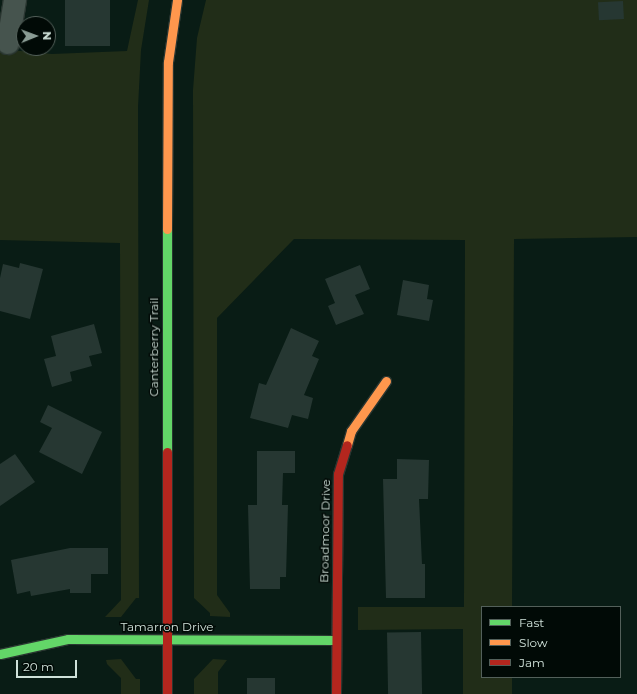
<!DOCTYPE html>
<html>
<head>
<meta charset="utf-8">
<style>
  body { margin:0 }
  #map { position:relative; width:637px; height:694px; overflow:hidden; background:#091c15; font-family:Montserrat,sans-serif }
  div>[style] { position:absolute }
  .green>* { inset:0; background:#212d18 }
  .building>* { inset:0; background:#263732; transform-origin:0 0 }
  .roads { filter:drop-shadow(1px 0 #2a3631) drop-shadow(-1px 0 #2a3631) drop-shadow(0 1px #2a3631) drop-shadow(0 -1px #2a3631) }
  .street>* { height:22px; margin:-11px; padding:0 11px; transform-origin:11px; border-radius:11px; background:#46544e }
  .fast>* { height:9px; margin:-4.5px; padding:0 4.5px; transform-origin:4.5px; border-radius:4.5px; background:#63d668 }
  .slow>* { height:9px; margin:-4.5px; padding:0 4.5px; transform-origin:4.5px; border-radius:4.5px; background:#ff974d }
  .jam>* { height:9px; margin:-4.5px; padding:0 4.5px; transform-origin:4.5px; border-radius:4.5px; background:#b3261e }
  span { translate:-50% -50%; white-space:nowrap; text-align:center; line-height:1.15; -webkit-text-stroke:3px #010a06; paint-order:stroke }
  .street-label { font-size:12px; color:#cfe1d9 }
  .legend { position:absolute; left:481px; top:606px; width:140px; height:72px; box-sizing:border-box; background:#010a06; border:1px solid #53605a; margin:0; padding:5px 7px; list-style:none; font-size:12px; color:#cfe1d9 }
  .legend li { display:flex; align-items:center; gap:8px; height:20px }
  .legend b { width:20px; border:1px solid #53605a }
  .north { position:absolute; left:16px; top:16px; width:40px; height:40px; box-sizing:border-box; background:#010a06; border:1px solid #53605a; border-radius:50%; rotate:89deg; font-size:11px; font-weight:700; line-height:16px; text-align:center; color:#cfe1d9 }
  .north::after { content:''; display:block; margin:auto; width:14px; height:18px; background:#8a9c94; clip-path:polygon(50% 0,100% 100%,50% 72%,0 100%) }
  .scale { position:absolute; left:16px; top:660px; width:61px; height:18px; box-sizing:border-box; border:2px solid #cfe1d9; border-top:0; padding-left:5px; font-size:12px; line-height:14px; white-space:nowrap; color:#cfe1d9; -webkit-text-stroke:3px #010a06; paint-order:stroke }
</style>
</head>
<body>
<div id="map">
  <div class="green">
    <i style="clip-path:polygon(138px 0,149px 0,141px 50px,138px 107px,139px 598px,136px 598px,121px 617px,105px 617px,121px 600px,120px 243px,0 240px,0 49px,52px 54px,127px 51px)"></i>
    <i style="clip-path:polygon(206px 0,637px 0,637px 237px,514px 239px,512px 607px,482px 607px,482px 677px,512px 677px,512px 694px,463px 694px,463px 629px,358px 630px,358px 607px,464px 607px,465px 240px,294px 239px,217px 318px,217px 595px,230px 613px,230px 617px,210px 616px,210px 613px,194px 598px,193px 90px,197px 38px)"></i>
    <i style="clip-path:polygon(121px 659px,136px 679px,140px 679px,140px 694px,121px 694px,121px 678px,107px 664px,106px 660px)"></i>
    <i style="clip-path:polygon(213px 659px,227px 660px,218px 672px,218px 694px,194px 694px,194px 679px)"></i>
  </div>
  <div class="building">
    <i style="left:65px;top:0;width:45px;height:46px"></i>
    <i style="left:623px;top:1px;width:18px;height:25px;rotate:87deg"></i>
    <i style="clip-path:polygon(20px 263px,43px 269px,30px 319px,0 311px,0 278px,3px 264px,19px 268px)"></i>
    <i style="clip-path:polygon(360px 265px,370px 289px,355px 295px,364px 314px,336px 325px,328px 306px,335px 303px,325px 279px)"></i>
    <i style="clip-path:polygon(403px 280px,429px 285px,427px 299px,433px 300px,429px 321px,397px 315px)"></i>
    <i style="clip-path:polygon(94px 324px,102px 353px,89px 356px,92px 366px,70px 372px,72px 381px,52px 387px,44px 359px,56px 356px,51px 336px)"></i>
    <i style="clip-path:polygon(291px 328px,319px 341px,312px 356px,319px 359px,304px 395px,313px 398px,308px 419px,292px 415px,288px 428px,250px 418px,259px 383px,266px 385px)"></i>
    <i style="clip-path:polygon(48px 405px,102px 432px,82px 474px,39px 452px,52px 428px,40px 422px)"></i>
    <i style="clip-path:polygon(257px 451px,295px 451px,295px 473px,283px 473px,282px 505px,288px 505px,286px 577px,280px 577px,280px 589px,250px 589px,248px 505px,257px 505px)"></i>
    <i style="clip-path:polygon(15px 454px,35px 482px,0 506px,0 464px)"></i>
    <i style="clip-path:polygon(397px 459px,429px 460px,428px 499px,419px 499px,422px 564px,425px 564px,425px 598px,386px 598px,383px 479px,397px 479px)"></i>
    <i style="clip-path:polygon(70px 548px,108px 548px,108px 574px,91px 574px,91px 593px,70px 593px,70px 589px,31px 596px,30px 591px,17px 594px,11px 560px)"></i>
    <i style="left:421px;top:632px;width:62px;height:34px;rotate:89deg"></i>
    <i style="left:247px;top:678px;width:28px;height:16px"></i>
  </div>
  <div class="roads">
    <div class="street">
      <i style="left:8px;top:43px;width:44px;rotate:-80.8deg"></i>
    </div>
    <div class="fast">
      <i style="left:167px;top:229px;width:223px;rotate:90deg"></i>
      <i style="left:0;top:654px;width:70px;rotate:-12.4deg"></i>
      <i style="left:68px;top:639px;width:267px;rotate:0.2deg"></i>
    </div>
    <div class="slow">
      <i style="left:167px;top:229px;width:167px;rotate:-89.7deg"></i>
      <i style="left:168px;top:62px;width:63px;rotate:-81.7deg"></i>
      <i style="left:347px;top:445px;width:15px;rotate:-74deg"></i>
      <i style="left:351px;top:431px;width:61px;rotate:-55deg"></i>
    </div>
    <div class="jam">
      <i style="left:167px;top:452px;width:242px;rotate:90deg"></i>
      <i style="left:336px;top:694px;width:220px;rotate:-89.5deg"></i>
      <i style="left:338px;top:474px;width:30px;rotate:-73deg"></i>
    </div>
  </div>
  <div class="street-label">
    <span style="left:154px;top:347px;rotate:-90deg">Canterberry Trail</span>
    <span style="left:325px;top:531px;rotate:-89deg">Broadmoor Drive</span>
    <span style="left:167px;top:627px">Tamarron Drive</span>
  </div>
  <ul class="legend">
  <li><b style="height:5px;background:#63d668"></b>Fast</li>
  <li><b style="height:5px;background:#ff974d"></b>Slow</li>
  <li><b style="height:5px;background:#b3261e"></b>Jam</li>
  </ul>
  <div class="north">N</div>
  <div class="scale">20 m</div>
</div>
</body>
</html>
